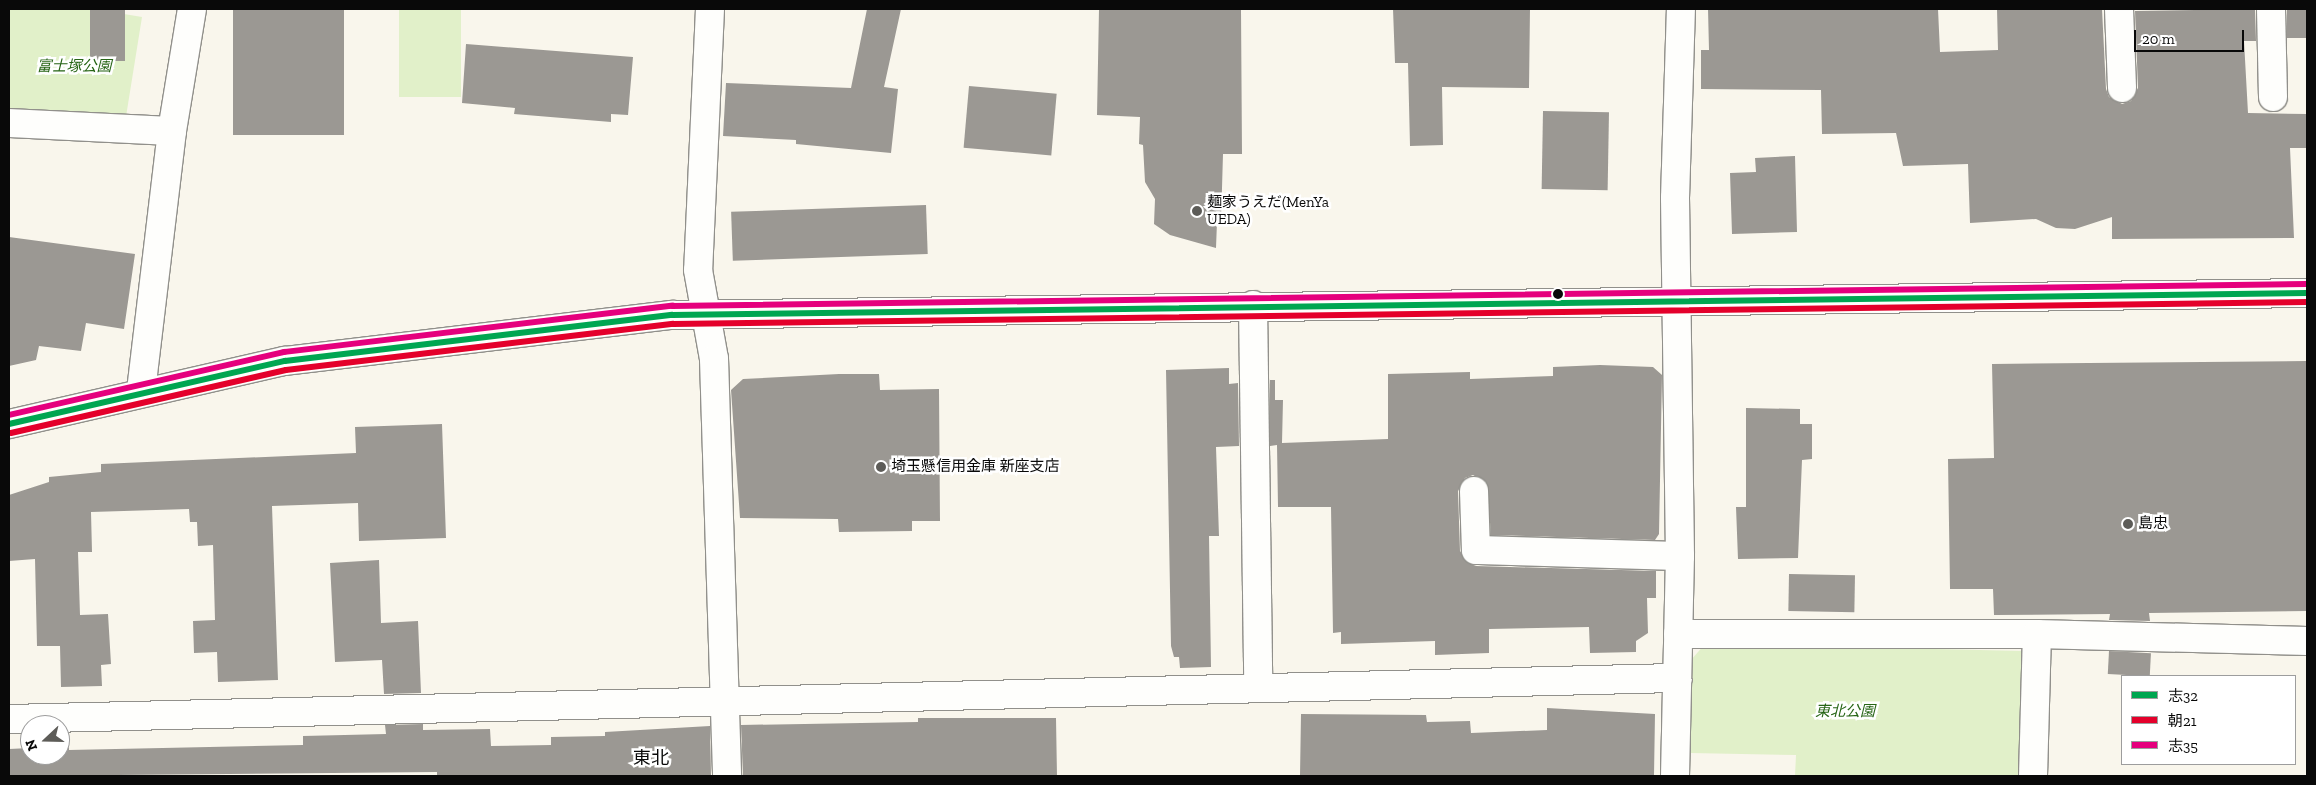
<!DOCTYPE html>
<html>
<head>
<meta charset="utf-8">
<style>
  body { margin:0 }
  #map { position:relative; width:2316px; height:785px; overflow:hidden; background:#f9f6ec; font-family:"Zilla Slab","Noto Sans JP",serif }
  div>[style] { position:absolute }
  .green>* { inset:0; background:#e1f0c9; transform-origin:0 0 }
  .building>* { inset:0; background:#9b9893; transform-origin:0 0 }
  .roads { filter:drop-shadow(1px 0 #91908b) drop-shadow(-1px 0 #91908b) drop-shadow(0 1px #91908b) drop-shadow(0 -1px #91908b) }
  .minor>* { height:28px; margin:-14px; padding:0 14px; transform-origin:14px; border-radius:14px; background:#fefefc }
  .bus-1>* { height:6px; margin:-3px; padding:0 3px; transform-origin:3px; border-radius:3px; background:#00a651 }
  .bus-2>* { height:6px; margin:-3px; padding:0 3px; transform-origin:3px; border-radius:3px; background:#e4002b }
  .bus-3>* { height:6px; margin:-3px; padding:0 3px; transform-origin:3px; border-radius:3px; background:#e5007d }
  .dots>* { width:14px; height:14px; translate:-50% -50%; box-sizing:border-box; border:2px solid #fff; border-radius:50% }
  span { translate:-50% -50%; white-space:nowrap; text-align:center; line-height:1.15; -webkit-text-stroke:5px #fff; paint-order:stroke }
  .park-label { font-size:15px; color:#276516; font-style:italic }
  .poi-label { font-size:15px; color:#090909 }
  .left { translate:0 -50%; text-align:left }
  .quarter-label { font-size:18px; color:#090909 }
  .frame { position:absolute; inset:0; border:10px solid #090909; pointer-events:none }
  .legend { position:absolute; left:2121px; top:675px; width:175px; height:90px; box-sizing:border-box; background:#fff; border:1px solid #9d9d9d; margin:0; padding:6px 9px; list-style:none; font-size:15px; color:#090909 }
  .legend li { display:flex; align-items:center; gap:10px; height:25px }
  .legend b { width:25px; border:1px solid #9d9d9d }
  .north { position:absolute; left:20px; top:715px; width:50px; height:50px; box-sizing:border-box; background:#fff; border:1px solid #9d9d9d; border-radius:50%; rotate:249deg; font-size:14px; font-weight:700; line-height:20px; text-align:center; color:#090909 }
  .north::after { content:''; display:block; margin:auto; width:18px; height:22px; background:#5d5c58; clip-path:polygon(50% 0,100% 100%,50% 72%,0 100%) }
  .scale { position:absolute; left:2134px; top:30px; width:110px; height:22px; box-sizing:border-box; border:2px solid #090909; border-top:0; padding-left:6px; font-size:15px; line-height:18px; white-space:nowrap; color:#090909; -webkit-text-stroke:4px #fff; paint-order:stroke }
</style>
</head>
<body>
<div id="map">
  <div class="green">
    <i style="clip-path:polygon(9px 9px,94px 9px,142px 17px,124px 129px,9px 123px)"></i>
    <i style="left:399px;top:9px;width:62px;height:88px"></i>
    <i style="clip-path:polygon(1705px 644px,2024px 651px,2020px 776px,1795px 776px,1796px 755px,1690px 753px,1691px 660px)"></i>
  </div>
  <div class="building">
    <i style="left:90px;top:9px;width:35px;height:52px"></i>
    <i style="left:233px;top:9px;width:111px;height:126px"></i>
    <i style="clip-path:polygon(867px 9px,901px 9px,884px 87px,898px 89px,891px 153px,796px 144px,796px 140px,723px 136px,726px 83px,851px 88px)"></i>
    <i style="clip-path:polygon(1099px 9px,1241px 9px,1242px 154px,1223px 154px,1221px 222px,1217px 222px,1216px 248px,1170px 235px,1154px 224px,1155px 199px,1145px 182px,1143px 145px,1139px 144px,1140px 117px,1097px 115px)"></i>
    <i style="clip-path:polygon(1393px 9px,1530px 9px,1529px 88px,1442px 87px,1443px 145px,1410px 146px,1408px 63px,1395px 63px)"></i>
    <i style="clip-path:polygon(1708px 9px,1938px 9px,1940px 52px,1998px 50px,1997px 9px,2102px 9px,2106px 89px,2109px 97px,2122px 104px,2131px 101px,2138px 88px,2135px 11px,2255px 9px,2256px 41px,2244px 41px,2248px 113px,2307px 114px,2307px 148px,2290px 148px,2294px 238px,2112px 239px,2112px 217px,2075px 229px,2056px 228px,2036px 219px,1970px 223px,1968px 164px,1903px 166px,1896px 133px,1822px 134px,1821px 90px,1701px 89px,1701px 50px,1709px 50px)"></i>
    <i style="left:2287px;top:9px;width:20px;height:29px"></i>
    <i style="clip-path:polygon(466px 44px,633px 57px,628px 115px,611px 114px,611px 122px,514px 114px,515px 108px,462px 103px)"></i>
    <i style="left:969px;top:86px;width:88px;height:62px;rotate:5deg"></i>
    <i style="left:1543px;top:111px;width:66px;height:78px;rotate:1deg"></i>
    <i style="clip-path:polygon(1795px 156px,1797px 232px,1732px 234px,1730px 173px,1756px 172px,1755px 158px)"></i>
    <i style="left:926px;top:205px;width:49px;height:195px;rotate:88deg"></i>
    <i style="clip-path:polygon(9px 237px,135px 254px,124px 329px,86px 323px,81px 351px,39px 346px,36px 360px,9px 366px)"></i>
    <i style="clip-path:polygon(2307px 361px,2307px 611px,2149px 613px,2150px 621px,2109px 620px,2110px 614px,1994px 615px,1993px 589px,1950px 589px,1948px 459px,1994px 458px,1992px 364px)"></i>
    <i style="clip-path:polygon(1600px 365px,1653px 367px,1662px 375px,1659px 534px,1655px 540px,1491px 535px,1487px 483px,1473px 475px,1465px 478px,1458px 491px,1460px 551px,1468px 563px,1476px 566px,1656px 571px,1656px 598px,1647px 598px,1648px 633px,1636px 641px,1636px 652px,1590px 653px,1589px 627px,1489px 629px,1489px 653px,1435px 655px,1435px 641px,1341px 644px,1341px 632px,1333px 633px,1331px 507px,1278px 507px,1277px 445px,1270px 446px,1270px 380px,1275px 380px,1275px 400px,1283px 400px,1282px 443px,1388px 439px,1388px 374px,1470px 372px,1470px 379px,1553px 376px,1553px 367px)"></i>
    <i style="clip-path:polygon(1229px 368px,1229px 384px,1238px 383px,1239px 446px,1216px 447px,1219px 536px,1209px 536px,1211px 667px,1180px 668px,1179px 657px,1174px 657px,1171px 646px,1166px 370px)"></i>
    <i style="clip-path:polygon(839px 374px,879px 374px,880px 390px,939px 389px,940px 521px,912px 521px,912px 531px,839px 532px,838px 519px,740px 518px,731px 390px,743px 379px)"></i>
    <i style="clip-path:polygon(1746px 408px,1800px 409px,1800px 424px,1812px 424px,1812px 459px,1802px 460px,1798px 558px,1738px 559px,1736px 507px,1746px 507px)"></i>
    <i style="clip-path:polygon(442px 424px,446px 538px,359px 541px,358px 503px,272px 506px,278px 680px,218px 682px,217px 652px,194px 653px,193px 621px,215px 620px,213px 545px,198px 546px,197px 522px,190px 522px,189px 509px,91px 512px,92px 552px,78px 552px,80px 615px,108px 614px,111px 664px,101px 665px,102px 686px,61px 687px,60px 646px,37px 646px,35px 559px,9px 561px,9px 495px,49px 482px,49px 477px,101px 472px,101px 464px,356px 453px,355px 427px)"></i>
    <i style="clip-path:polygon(379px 560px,381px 623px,418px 621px,421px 693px,384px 694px,382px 660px,335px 662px,330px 563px)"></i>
    <i style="left:1789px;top:574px;width:66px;height:37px;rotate:1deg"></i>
    <i style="left:2109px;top:651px;width:42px;height:23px;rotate:3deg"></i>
    <i style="clip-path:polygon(1547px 708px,1655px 714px,1654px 776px,1300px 776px,1301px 714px,1426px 715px,1427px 722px,1470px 721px,1471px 733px,1547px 730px)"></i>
    <i style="clip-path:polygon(918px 718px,1056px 718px,1057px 776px,743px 776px,741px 725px,918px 722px)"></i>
    <i style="clip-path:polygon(423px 724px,423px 730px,490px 729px,491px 746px,551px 745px,551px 737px,605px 736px,605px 732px,710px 726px,711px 776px,437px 776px,437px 772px,9px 776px,9px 749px,30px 748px,30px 755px,60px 755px,60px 746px,69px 745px,69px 750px,303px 745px,303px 736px,386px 734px,385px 725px)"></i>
  </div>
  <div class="roads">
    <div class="minor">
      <i style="left:710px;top:9px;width:261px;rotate:92.6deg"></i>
      <i style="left:698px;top:270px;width:90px;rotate:79.8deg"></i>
      <i style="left:714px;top:359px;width:417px;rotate:88.2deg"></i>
      <i style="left:2119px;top:9px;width:79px;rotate:87.8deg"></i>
      <i style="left:2271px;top:9px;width:88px;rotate:88.7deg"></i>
      <i style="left:9px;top:123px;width:163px;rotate:2.8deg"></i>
      <i style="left:1253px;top:305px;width:380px;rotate:89.2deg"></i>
      <i style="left:141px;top:391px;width:262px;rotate:-83.2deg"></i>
      <i style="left:172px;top:131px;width:124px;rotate:-80.7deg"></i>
      <i style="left:9px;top:424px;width:283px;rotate:-12.9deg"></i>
      <i style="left:285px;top:361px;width:390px;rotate:-6.8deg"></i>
      <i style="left:672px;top:315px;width:1635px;rotate:-0.77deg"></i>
      <i style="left:1474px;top:491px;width:59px;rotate:88.1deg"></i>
      <i style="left:1476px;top:550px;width:204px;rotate:1.7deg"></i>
      <i style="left:1678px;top:634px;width:359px"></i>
      <i style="left:2037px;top:634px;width:270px;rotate:1.5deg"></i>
      <i style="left:9px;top:719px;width:1669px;rotate:-1.41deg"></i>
      <i style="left:1675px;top:776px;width:220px;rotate:-88.7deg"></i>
      <i style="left:1680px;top:556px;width:358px;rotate:-90.8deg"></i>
      <i style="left:1675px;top:198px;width:189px;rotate:-88.2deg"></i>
      <i style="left:2033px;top:776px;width:142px;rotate:-88.4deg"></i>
    </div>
  </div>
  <div class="bus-1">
    <i style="left:9px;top:424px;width:283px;rotate:-12.9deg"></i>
    <i style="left:285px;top:361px;width:390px;rotate:-6.8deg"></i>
    <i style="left:672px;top:315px;width:1635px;rotate:-0.77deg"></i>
  </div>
  <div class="bus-2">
    <i style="left:11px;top:433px;width:282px;rotate:-12.9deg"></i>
    <i style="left:286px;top:370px;width:390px;rotate:-6.8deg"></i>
    <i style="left:673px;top:324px;width:1634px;rotate:-0.77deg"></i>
  </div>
  <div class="bus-3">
    <i style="left:9px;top:415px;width:282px;rotate:-12.9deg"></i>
    <i style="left:284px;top:352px;width:391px;rotate:-6.8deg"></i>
    <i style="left:672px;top:306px;width:1635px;rotate:-0.77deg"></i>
  </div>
  <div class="dots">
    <i style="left:1197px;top:211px;background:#5d5c58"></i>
    <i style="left:1558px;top:294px;background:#090909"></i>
    <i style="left:881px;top:467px;background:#5d5c58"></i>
    <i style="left:2128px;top:524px;background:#5d5c58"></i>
  </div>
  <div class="park-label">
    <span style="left:74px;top:67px">富士塚公園</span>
    <span style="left:1845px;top:712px">東北公園</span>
  </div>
  <div class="poi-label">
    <span class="left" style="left:1207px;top:211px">麺家うえだ(MenYa<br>UEDA)</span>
    <span class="left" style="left:891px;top:467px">埼玉懸信用金庫 新座支店</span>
    <span class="left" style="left:2138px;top:524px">島忠</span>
  </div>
  <div class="quarter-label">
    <span style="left:651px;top:758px">東北</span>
  </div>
  <div class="frame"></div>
  <ul class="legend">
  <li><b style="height:6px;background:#00a651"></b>志32</li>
  <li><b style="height:6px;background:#e4002b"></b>朝21</li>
  <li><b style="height:6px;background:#e5007d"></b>志35</li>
  </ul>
  <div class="north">N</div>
  <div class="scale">20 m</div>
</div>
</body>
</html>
